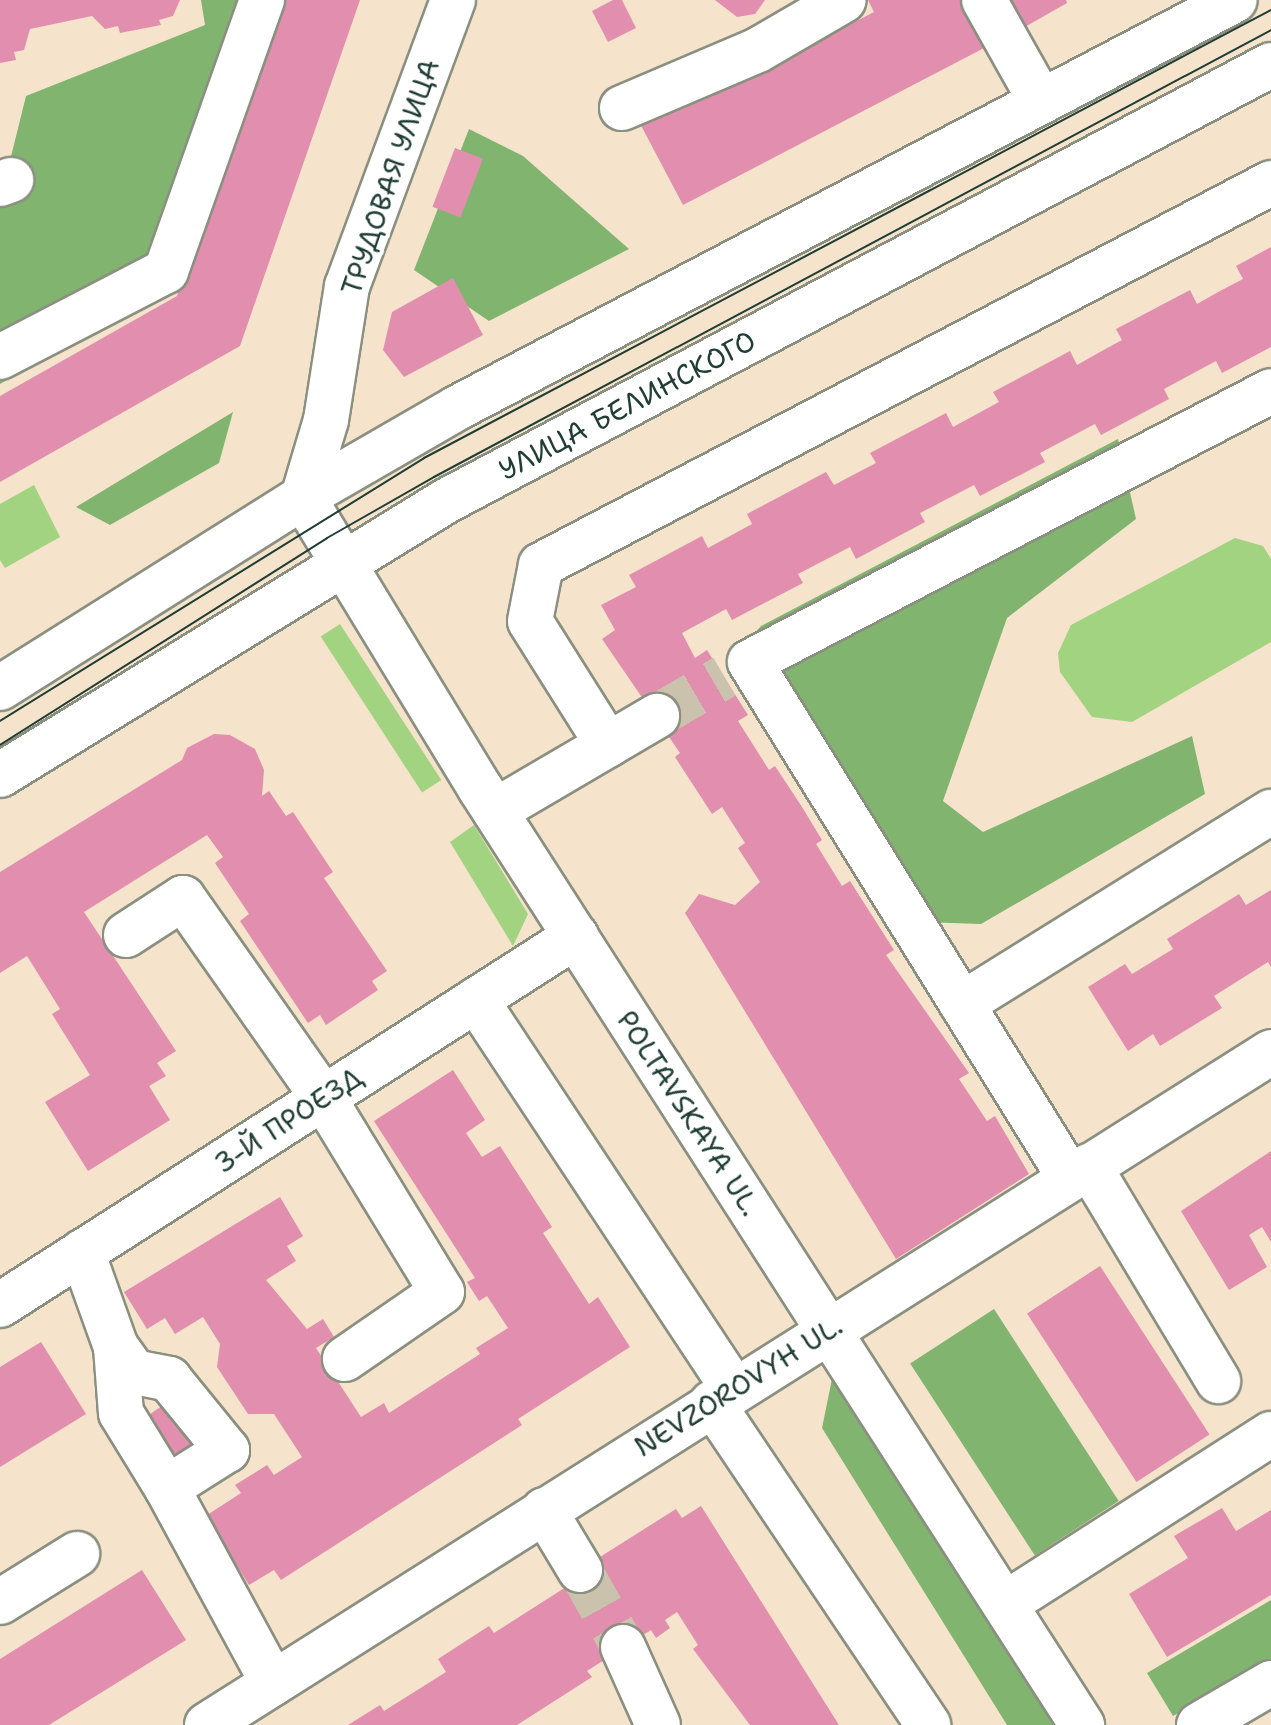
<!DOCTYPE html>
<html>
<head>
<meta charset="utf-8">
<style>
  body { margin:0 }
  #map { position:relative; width:1271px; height:1725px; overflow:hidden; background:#f5e3cb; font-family:"Shantell Sans",sans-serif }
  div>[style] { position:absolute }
  .green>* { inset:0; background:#a2d381; transform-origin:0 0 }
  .forest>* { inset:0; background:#81b56f; transform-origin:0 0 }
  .building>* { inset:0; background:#e28eaf; transform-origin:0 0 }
  .minor-tunnel>* { height:44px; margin-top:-22px; transform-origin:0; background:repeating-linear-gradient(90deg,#cac2ad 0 44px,transparent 0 66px) }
  .roads { filter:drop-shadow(2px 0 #8a9080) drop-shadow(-2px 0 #8a9080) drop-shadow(0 2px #8a9080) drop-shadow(0 -2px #8a9080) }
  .minor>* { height:44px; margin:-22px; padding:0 22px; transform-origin:22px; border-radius:22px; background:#fff }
  .major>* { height:44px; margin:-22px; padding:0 22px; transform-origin:22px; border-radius:22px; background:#fff }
  .tram>* { height:2px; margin:-1px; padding:0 1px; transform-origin:1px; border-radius:1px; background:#1f3d34 }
  span { translate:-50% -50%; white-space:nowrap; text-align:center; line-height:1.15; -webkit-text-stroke:8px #fff; paint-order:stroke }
  .street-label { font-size:28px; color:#1f3d34 }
</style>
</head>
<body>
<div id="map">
  <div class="green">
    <i style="clip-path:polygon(34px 485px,60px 537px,5px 568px,0 560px,0 504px)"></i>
    <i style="clip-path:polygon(1235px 538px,1263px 546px,1271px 559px,1271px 642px,1132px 722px,1092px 717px,1060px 672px,1058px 653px,1071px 625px)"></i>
    <i style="left:340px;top:624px;width:186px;height:23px;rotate:57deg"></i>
    <i style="clip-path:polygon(474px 825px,528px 914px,513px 946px,450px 842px)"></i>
  </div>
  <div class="forest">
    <i style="clip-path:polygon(201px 0,259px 0,172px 286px,0 384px,0 201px,26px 96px,205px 25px)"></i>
    <i style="clip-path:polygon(469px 129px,523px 156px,629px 249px,489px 321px,414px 270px)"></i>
    <i style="clip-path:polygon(233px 412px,219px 463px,110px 525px,76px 507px)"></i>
    <i style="clip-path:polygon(1118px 439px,1136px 519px,1007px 618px,943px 801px,983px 832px,1192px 736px,1205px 794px,981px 924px,893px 921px,729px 661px,761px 626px)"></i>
    <i style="left:994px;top:1309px;width:229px;height:100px;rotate:57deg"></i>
    <i style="clip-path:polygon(833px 1374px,1054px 1725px,1007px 1725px,822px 1428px)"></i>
    <i style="clip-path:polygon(1271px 1600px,1271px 1664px,1173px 1716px,1147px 1673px)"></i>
  </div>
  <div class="building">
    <i style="clip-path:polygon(0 0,180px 0,173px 16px,159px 20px,161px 25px,120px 33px,118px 26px,105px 29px,92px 16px,30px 29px,24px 50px,14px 52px,16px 60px,0 63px)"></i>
    <i style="clip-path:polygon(280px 0,360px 0,240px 346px,0 482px,0 396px,177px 296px)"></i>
    <i style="clip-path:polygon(613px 0,622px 0,636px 28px,608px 42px,592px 11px)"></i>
    <i style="clip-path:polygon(715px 0,765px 0,755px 14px,737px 17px)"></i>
    <i style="clip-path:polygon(868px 0,962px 0,986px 47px,683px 205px,636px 116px,711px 77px,719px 93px,874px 12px)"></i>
    <i style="clip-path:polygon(1008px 0,1066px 0,1067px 3px,1023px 28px)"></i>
    <i style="left:455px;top:148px;width:30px;height:63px;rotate:21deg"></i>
    <i style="clip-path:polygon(1271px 247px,1271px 347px,1222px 373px,1216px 361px,1164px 389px,1169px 399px,1101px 435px,1095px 424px,1040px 453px,1045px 462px,980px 496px,974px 485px,920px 513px,925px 522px,856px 559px,850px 547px,798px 574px,803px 583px,732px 620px,726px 609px,682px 633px,695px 658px,707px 650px,748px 715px,738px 721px,769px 770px,775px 766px,802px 807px,822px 840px,816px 844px,842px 886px,850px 881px,894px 950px,886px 955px,969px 1073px,959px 1079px,987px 1121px,995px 1116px,1029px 1174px,896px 1259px,685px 913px,699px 894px,735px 905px,760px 882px,738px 848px,745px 843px,722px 807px,712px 814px,675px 757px,680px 753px,602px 639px,615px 630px,601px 605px,636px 587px,629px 575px,702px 536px,708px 548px,752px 524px,747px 514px,826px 472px,834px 485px,876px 463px,870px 453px,946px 413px,953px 427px,999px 402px,993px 392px,1070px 351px,1077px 365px,1100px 352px,1122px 340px,1116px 329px,1190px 290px,1197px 304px,1220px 291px,1243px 279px,1236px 266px)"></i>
    <i style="clip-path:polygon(453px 278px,483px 335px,404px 377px,383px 350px,392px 312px)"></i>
    <i style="clip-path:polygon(214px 734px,230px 735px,255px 749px,264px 770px,262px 796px,269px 791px,286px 816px,293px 812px,333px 872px,324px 878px,387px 971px,372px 981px,378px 990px,326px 1025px,320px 1015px,308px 1023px,240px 921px,249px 914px,215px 863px,223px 857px,207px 835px,84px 912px,176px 1051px,157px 1063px,166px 1076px,149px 1086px,170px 1120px,88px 1171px,45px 1102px,90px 1075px,52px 1014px,60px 1009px,27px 956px,0 973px,0 872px,182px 760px,187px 748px)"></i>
    <i style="clip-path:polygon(1271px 890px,1271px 967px,1268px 962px,1214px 996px,1222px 1008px,1160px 1046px,1153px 1034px,1128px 1051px,1088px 987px,1125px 964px,1132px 974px,1173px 949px,1167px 939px,1239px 894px,1246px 905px)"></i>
    <i style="clip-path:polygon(453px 1070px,485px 1120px,466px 1133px,482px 1157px,500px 1146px,552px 1227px,543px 1233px,589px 1304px,598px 1297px,630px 1347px,518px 1419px,522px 1425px,281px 1580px,274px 1570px,249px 1585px,229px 1553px,221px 1558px,198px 1521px,241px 1493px,235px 1485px,267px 1465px,274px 1475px,302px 1457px,274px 1414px,248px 1414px,217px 1367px,220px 1344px,203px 1317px,175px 1334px,165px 1318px,147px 1329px,124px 1292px,280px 1197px,303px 1236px,287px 1246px,296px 1261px,266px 1280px,307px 1329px,323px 1319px,334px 1337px,316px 1348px,361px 1417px,384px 1403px,389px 1413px,480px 1354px,476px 1348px,508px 1328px,487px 1296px,479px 1301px,467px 1282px,475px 1278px,374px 1121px)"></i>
    <i style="clip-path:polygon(1271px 1151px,1271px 1242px,1262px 1227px,1249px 1235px,1267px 1267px,1229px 1290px,1181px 1211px)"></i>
    <i style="left:1100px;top:1266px;width:201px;height:87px;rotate:57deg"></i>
    <i style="clip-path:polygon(41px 1342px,86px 1414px,0 1467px,0 1367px)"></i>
    <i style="left:166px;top:1403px;width:60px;height:34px;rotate:55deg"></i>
    <i style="clip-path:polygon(701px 1506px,839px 1725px,750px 1725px,693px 1649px,698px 1645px,677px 1612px,665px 1620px,670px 1628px,656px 1638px,651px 1630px,587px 1671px,592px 1677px,517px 1725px,348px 1725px,380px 1705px,384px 1711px,446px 1672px,438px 1659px,489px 1626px,494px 1633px,577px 1580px,573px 1574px,676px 1509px,682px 1518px)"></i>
    <i style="clip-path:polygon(1222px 1508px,1236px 1531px,1271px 1510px,1271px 1595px,1167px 1657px,1129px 1594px,1188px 1558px,1174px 1536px)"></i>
    <i style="clip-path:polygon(142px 1570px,186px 1640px,49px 1725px,0 1725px,0 1659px)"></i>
  </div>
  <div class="minor-tunnel">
    <i style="left:657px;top:716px;width:78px;rotate:-30.2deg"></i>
    <i style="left:580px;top:1570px;width:88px;rotate:60.8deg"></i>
  </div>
  <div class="roads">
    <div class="minor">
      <i style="left:453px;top:0;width:305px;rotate:110.3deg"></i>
      <i style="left:347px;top:286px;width:136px;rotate:98.9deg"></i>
      <i style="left:326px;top:420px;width:80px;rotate:106.6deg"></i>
      <i style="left:303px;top:497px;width:341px;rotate:58.7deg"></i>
      <i style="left:480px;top:788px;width:1114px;rotate:57.28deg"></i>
      <i style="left:984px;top:0;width:112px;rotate:60.7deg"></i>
      <i style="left:622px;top:108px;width:148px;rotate:-23.1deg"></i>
      <i style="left:758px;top:50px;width:99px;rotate:-30.2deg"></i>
      <i style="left:0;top:184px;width:12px;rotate:-20deg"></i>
      <i style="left:0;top:357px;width:187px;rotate:-27.4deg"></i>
      <i style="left:166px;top:271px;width:288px;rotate:-70.5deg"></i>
      <i style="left:608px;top:745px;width:146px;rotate:-122.2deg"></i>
      <i style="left:530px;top:621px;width:57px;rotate:-78.9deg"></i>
      <i style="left:541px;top:565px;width:824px;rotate:-27.62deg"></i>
      <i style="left:495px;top:811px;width:188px;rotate:-30.4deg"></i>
      <i style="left:126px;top:935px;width:68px;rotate:-33deg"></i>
      <i style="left:183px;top:898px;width:243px;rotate:54.9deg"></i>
      <i style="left:323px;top:1097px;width:228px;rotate:58.6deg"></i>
      <i style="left:442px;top:1292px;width:118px;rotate:145.4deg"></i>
      <i style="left:476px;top:1000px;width:466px;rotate:56.5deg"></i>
      <i style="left:962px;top:1004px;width:364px;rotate:-31.9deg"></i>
      <i style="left:1089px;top:1166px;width:251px;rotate:59deg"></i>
      <i style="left:1070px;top:1178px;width:607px;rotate:-121.81deg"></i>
      <i style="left:750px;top:662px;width:587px;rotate:-27.48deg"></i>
      <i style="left:82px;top:1252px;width:101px;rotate:70.3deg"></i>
      <i style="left:116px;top:1347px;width:31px;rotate:54deg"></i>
      <i style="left:134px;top:1372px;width:36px;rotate:11deg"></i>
      <i style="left:169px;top:1379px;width:92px;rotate:50.8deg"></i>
      <i style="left:227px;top:1450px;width:71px;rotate:147.7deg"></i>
      <i style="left:167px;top:1488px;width:222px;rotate:61.5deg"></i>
      <i style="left:0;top:1305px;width:684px;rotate:-32.64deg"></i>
      <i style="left:116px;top:1347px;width:66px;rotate:85.7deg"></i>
      <i style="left:121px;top:1413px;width:88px;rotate:58.5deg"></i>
      <i style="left:712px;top:1403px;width:388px;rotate:56.1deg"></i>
      <i style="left:544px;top:1510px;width:70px;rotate:59deg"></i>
      <i style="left:0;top:1602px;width:91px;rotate:-31.9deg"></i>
      <i style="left:1005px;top:1604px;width:316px;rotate:-32.6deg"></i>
      <i style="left:623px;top:1647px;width:85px;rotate:65.8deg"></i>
      <i style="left:207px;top:1725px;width:1259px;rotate:-32.31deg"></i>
      <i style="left:1199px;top:1725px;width:83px;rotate:-30.3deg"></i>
    </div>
    <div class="major">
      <i style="left:0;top:688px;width:358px;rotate:-32.2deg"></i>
      <i style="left:303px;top:497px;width:178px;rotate:-30deg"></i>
      <i style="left:457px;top:408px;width:878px;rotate:-27.67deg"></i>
      <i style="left:0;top:775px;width:523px;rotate:-31.56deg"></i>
      <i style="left:446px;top:501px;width:933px;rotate:-27.86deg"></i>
    </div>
  </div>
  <div class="tram">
    <i style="left:0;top:721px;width:499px;rotate:-31.8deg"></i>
    <i style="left:424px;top:458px;width:958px;rotate:-27.88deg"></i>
    <i style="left:0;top:745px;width:387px;rotate:-32.3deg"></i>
    <i style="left:327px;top:538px;width:123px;rotate:-29.7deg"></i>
    <i style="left:434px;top:477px;width:949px;rotate:-28.1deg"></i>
  </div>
  <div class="street-label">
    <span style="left:390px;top:177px;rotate:-71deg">ТРУДОВАЯ УЛИЦА</span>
    <span style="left:627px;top:405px;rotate:-28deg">УЛИЦА БЕЛИНСКОГО</span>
    <span style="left:689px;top:1113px;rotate:57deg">POLTAVSKAYA UL.</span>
    <span style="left:288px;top:1120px;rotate:-33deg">3-Й ПРОЕЗД</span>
    <span style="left:738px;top:1386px;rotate:-32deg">NEVZOROVYH UL.</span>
  </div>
</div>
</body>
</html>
